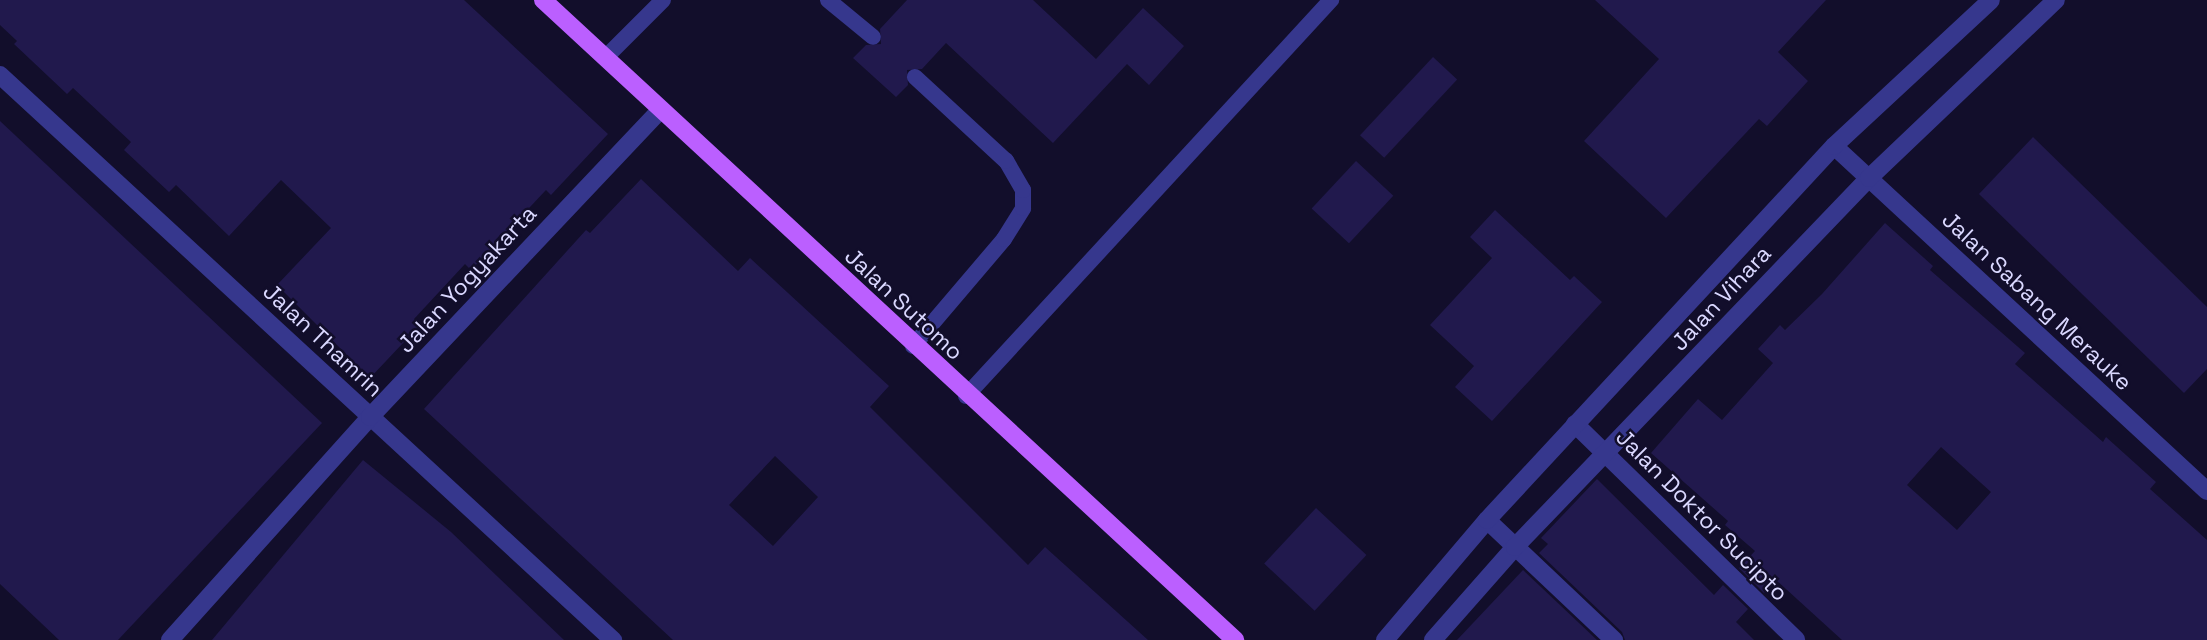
<!DOCTYPE html>
<html>
<head>
<meta charset="utf-8">
<style>
  body { margin:0 }
  #map { position:relative; width:2207px; height:640px; overflow:hidden; background:#120e2b; font-family:"Space Grotesk",sans-serif }
  div>[style] { position:absolute }
  .building>* { inset:0; background:#21194d; transform-origin:0 0 }
  .service>* { height:16px; margin:-8px; padding:0 8px; transform-origin:8px; border-radius:8px; background:#36378d }
  .minor>* { height:18px; margin:-9px; padding:0 9px; transform-origin:9px; border-radius:9px; background:#36378d }
  .tertiary>* { height:18px; margin:-9px; padding:0 9px; transform-origin:9px; border-radius:9px; background:#36378d }
  .primary>* { height:18px; margin:-9px; padding:0 9px; transform-origin:9px; border-radius:9px; background:#bb5fff }
  span { translate:-50% -50%; white-space:nowrap; text-align:center; line-height:1.15; -webkit-text-stroke:5px #120e2b; paint-order:stroke }
  .street-label { font-size:23px; color:#dad8ff }
</style>
</head>
<body>
<div id="map">
  <div class="building">
    <i style="clip-path:polygon(0 0,464px 0,608px 134px,551px 195px,546px 190px,471px 270px,465px 264px,414px 319px,420px 325px,370px 378px,277px 285px,331px 228px,281px 180px,229px 236px,176px 185px,169px 192px,124px 150px,131px 142px,73px 88px,67px 94px,14px 44px,17px 41px,0 25px)"></i>
    <i style="clip-path:polygon(907px 0,1033px 0,1096px 59px,1143px 8px,1184px 46px,1149px 85px,1127px 64px,1053px 143px,946px 43px,922px 69px,907px 70px,908px 85px,896px 97px,853px 58px,866px 45px,881px 44px,880px 29px)"></i>
    <i style="clip-path:polygon(1595px 0,1826px 0,1778px 52px,1808px 81px,1767px 126px,1759px 119px,1666px 218px,1584px 141px,1659px 59px)"></i>
    <i style="left:1433px;top:57px;width:33px;height:107px;rotate:43deg"></i>
    <i style="clip-path:polygon(0 121px,322px 423px,118px 640px,59px 640px,0 584px)"></i>
    <i style="clip-path:polygon(2033px 137px,2207px 307px,2207px 369px,2184px 393px,1979px 194px)"></i>
    <i style="left:1356px;top:161px;width:51px;height:65px;rotate:43deg"></i>
    <i style="clip-path:polygon(evenodd,641px 179px,738px 271px,750px 258px,889px 386px,870px 407px,1028px 565px,1045px 547px,1148px 640px,673px 640px,424px 409px,586px 230px,590px 233px,641px 179px,775px 456px,818px 497px,773px 546px,729px 505px,775px 456px)"></i>
    <i style="clip-path:polygon(1495px 210px,1570px 280px,1574px 276px,1602px 302px,1492px 421px,1455px 387px,1474px 366px,1430px 325px,1492px 258px,1470px 237px)"></i>
    <i style="clip-path:polygon(evenodd,1885px 223px,1933px 266px,1930px 270px,2025px 353px,2015px 364px,2103px 442px,2106px 437px,2156px 482px,2150px 489px,2207px 540px,2207px 640px,1842px 640px,1776px 580px,1764px 593px,1739px 568px,1755px 551px,1725px 525px,1728px 521px,1651px 453px,1698px 399px,1722px 420px,1773px 363px,1758px 349px,1780px 325px,1785px 330px,1822px 294px,1885px 223px,1941px 447px,1991px 492px,1957px 530px,1907px 485px,1941px 447px)"></i>
    <i style="clip-path:polygon(363px 460px,451px 532px,564px 640px,212px 640px)"></i>
    <i style="clip-path:polygon(1597px 479px,1714px 595px,1723px 585px,1748px 609px,1736px 622px,1754px 640px,1625px 640px,1622px 632px,1539px 553px,1548px 544px,1541px 538px)"></i>
    <i style="left:1316px;top:508px;width:69px;height:76px;rotate:43deg"></i>
    <i style="clip-path:polygon(1523px 570px,1597px 640px,1457px 640px)"></i>
  </div>
  <div class="service">
    <i style="left:828px;top:0;width:58px;rotate:39.4deg"></i>
    <i style="left:605px;top:58px;width:82px;rotate:-45deg"></i>
    <i style="left:913px;top:346px;width:140px;rotate:-49.6deg"></i>
    <i style="left:1004px;top:239px;width:36px;rotate:-58deg"></i>
    <i style="left:1023px;top:208px;width:18px;rotate:-90deg"></i>
    <i style="left:1023px;top:190px;width:34px;rotate:-120deg"></i>
    <i style="left:1006px;top:161px;width:124px;rotate:-137.3deg"></i>
    <i style="left:966px;top:396px;width:539px;rotate:-47.33deg"></i>
  </div>
  <div class="minor">
    <i style="left:0;top:75px;width:834px;rotate:42.67deg"></i>
    <i style="left:1834px;top:146px;width:508px;rotate:42.77deg"></i>
    <i style="left:1575px;top:424px;width:309px;rotate:44.3deg"></i>
    <i style="left:1487px;top:520px;width:175px;rotate:43.4deg"></i>
    <i style="left:170px;top:640px;width:300px;rotate:-48.1deg"></i>
    <i style="left:370px;top:417px;width:422px;rotate:-46.6deg"></i>
  </div>
  <div class="tertiary">
    <i style="left:1385px;top:640px;width:157px;rotate:-49.6deg"></i>
    <i style="left:1487px;top:520px;width:510px;rotate:-47.14deg"></i>
    <i style="left:1834px;top:146px;width:214px;rotate:-42.9deg"></i>
    <i style="left:1433px;top:640px;width:124px;rotate:-48.6deg"></i>
    <i style="left:1515px;top:547px;width:511px;rotate:-46.19deg"></i>
    <i style="left:1869px;top:178px;width:258px;rotate:-43.6deg"></i>
  </div>
  <div class="primary">
    <i style="left:543px;top:0;width:943px;rotate:42.76deg"></i>
  </div>
  <div class="street-label">
    <span style="left:467px;top:279px;rotate:-47deg">Jalan Yogyakarta</span>
    <span style="left:1721px;top:298px;rotate:-47deg">Jalan Vihara</span>
    <span style="left:2037px;top:301px;rotate:43deg">Jalan Sabang Merauke</span>
    <span style="left:904px;top:304px;rotate:43deg">Jalan Sutomo</span>
    <span style="left:323px;top:340px;rotate:43deg">Jalan Thamrin</span>
    <span style="left:1702px;top:515px;rotate:45deg">Jalan Doktor Sucipto</span>
  </div>
</div>
</body>
</html>
